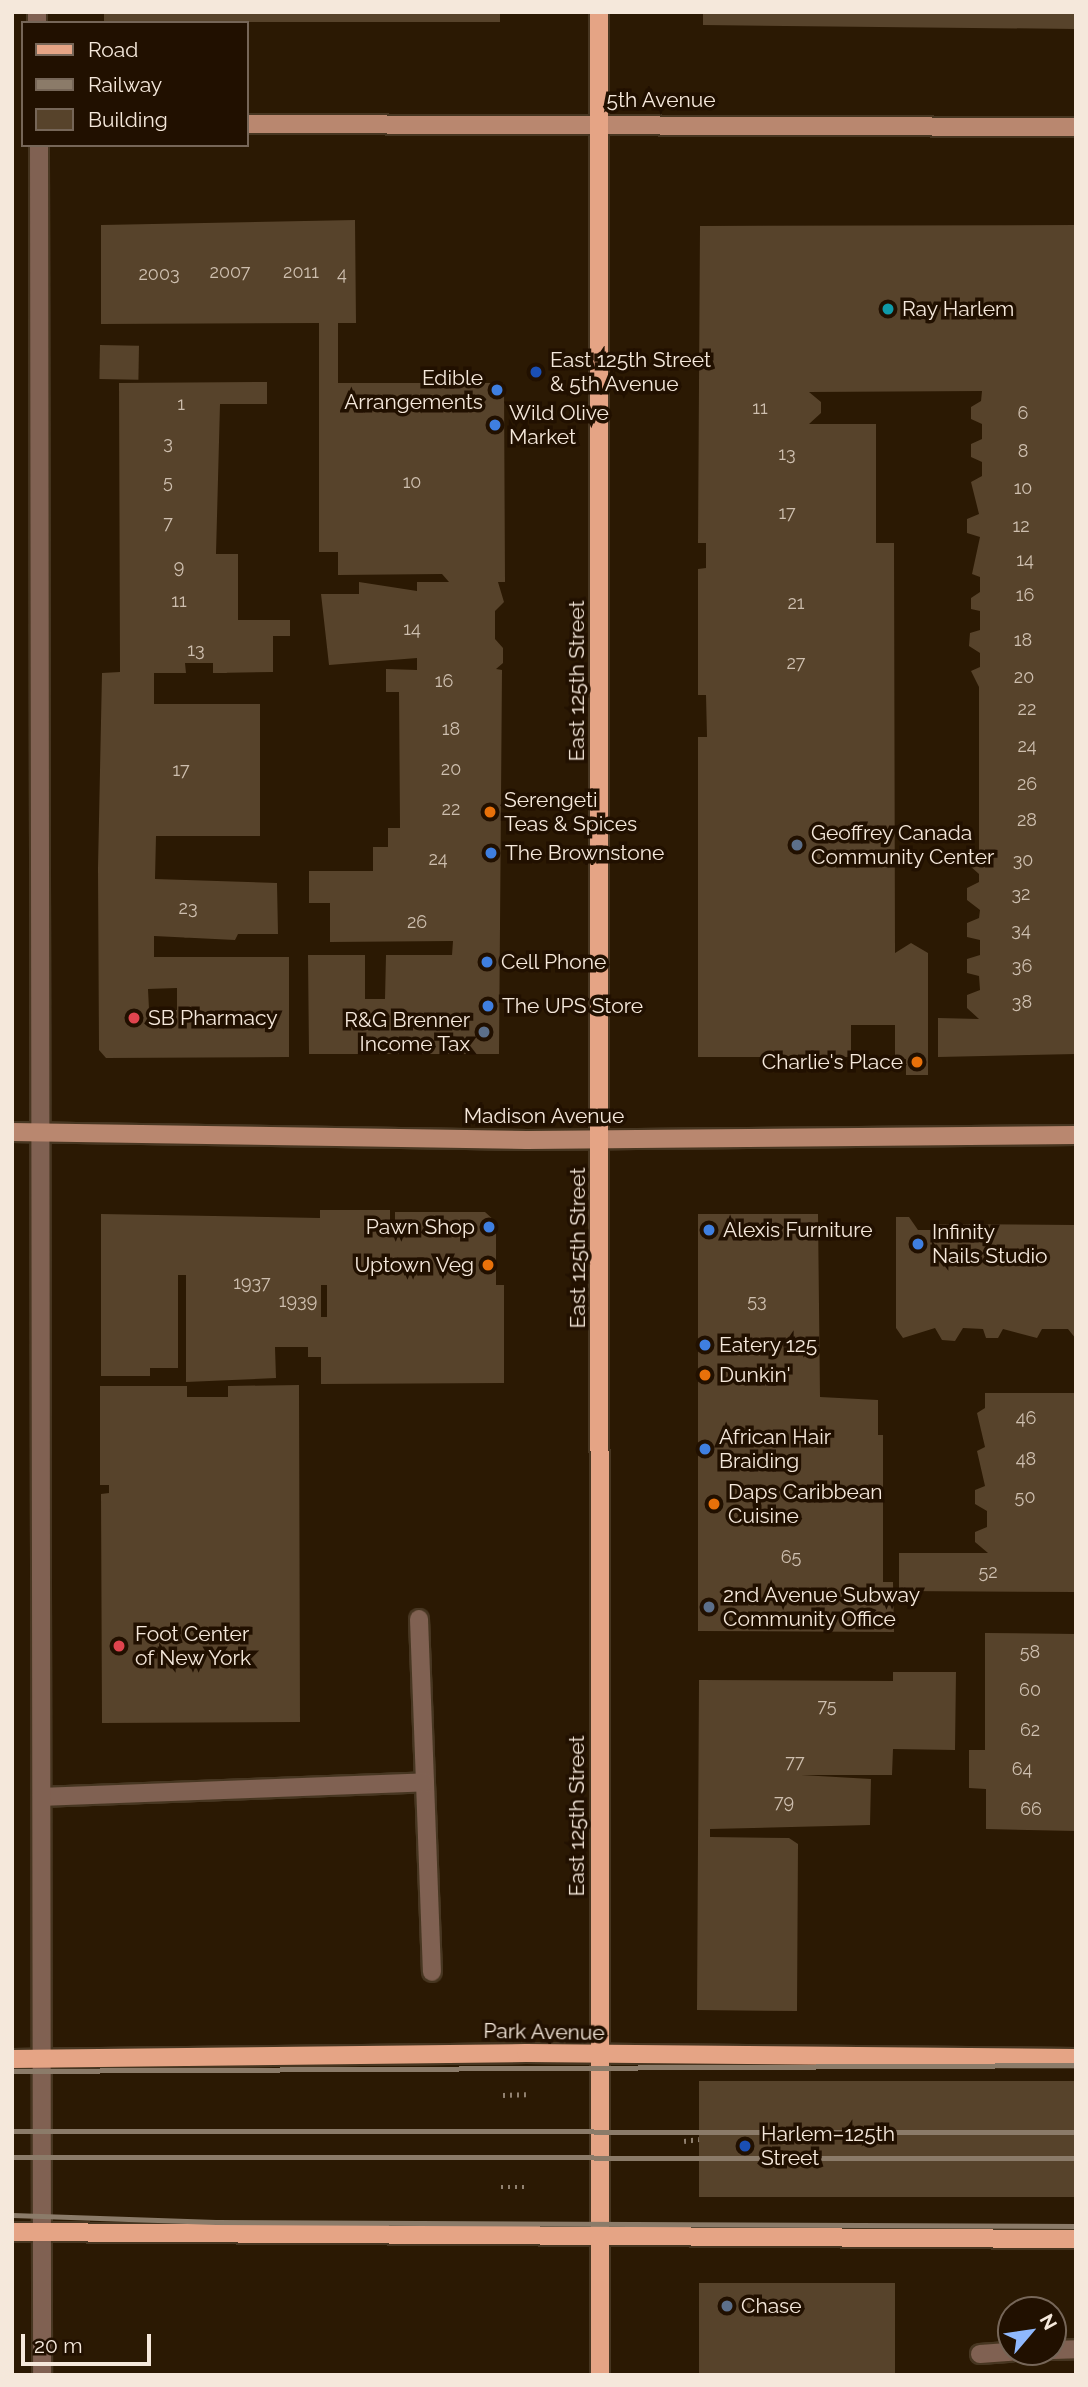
<!DOCTYPE html>
<html>
<head>
<meta charset="utf-8">
<style>
  body { margin:0 }
  #map { position:relative; width:1088px; height:2387px; overflow:hidden; background:#2b1903; font-family:Raleway,sans-serif }
  div>[style] { position:absolute }
  .building>* { inset:0; background:#57432b; transform-origin:0 0 }
  .path>* { height:4.5px; margin-top:-2.25px; transform-origin:0; background:repeating-linear-gradient(90deg,#918170 0 2px,transparent 0 7px) }
  .roads { filter:drop-shadow(2px 0 #473621) drop-shadow(-2px 0 #473621) drop-shadow(0 2px #473621) drop-shadow(0 -2px #473621) }
  .service>* { height:18px; margin:-9px; padding:0 9px; transform-origin:9px; border-radius:9px; background:#806152 }
  .minor>* { height:18px; margin:-9px; padding:0 9px; transform-origin:9px; border-radius:9px; background:#806152 }
  .secondary>* { height:18px; margin:-9px; padding:0 9px; transform-origin:9px; border-radius:9px; background:#b9876f }
  .primary>* { height:18px; margin:-9px; padding:0 9px; transform-origin:9px; border-radius:9px; background:#e5a485 }
  .rail>* { height:5px; margin:-2.5px; padding:0 2.5px; transform-origin:2.5px; border-radius:2.5px; background:#8b7b69 }
  .dots>* { width:19px; height:19px; translate:-50% -50%; box-sizing:border-box; border:4px solid #211000; border-radius:50% }
  span { translate:-50% -50%; white-space:nowrap; text-align:center; line-height:1.15; -webkit-text-stroke:7px #211000; paint-order:stroke }
  .number-label { font-size:18px; color:#cebfaf }
  .number-label span { -webkit-text-stroke-width:0 }
  .street-label { font-size:21px; color:#f5e8db }
  .poi-label { font-size:21px; color:#f5e8db }
  .left { translate:0 -50%; text-align:left }
  .right { translate:-100% -50%; text-align:right }
  .frame { position:absolute; inset:0; border:14px solid #f5e8db; pointer-events:none }
  .legend { position:absolute; left:21px; top:21px; width:228px; height:126px; box-sizing:border-box; background:#211000; border:2px solid #766658; margin:0; padding:9px 12px; list-style:none; font-size:21px; color:#f5e8db }
  .legend li { display:flex; align-items:center; gap:14px; height:35px }
  .legend b { width:35px; border:2px solid #766658 }
  .north { position:absolute; left:997px; top:2296px; width:70px; height:70px; box-sizing:border-box; background:#211000; border:2px solid #766658; border-radius:50%; rotate:61deg; font-size:19px; font-weight:700; line-height:28px; text-align:center; color:#f5e8db }
  .north::after { content:''; display:block; margin:auto; width:24px; height:32px; background:#8fb8fd; clip-path:polygon(50% 0,100% 100%,50% 72%,0 100%) }
  .scale { position:absolute; left:21px; top:2334px; width:130px; height:32px; box-sizing:border-box; border:4px solid #f5e8db; border-top:0; padding-left:9px; font-size:21px; line-height:24px; white-space:nowrap; color:#f5e8db; -webkit-text-stroke:5px #211000; paint-order:stroke }
</style>
</head>
<body>
<div id="map">
  <div class="building">
    <i style="left:104px;top:12px;width:396px;height:10px"></i>
    <i style="clip-path:polygon(703px 12px,1076px 12px,1076px 29px,703px 25px)"></i>
    <i style="clip-path:polygon(355px 220px,356px 323px,338px 323px,338px 383px,504px 383px,505px 582px,498px 582px,504px 602px,495px 611px,495px 639px,503px 648px,503px 663px,496px 669px,502px 670px,499px 1054px,309px 1054px,308px 955px,365px 955px,365px 999px,385px 999px,386px 955px,452px 955px,453px 941px,330px 942px,330px 903px,309px 903px,309px 871px,373px 871px,373px 847px,388px 847px,388px 828px,400px 828px,399px 692px,386px 692px,386px 669px,417px 670px,417px 658px,329px 665px,321px 594px,359px 594px,359px 582px,417px 591px,417px 582px,449px 582px,442px 574px,338px 575px,338px 552px,319px 552px,319px 323px,101px 324px,101px 225px)"></i>
    <i style="clip-path:polygon(1076px 225px,1076px 1054px,938px 1057px,938px 1018px,979px 1019px,967px 1008px,967px 995px,980px 990px,979px 976px,967px 973px,967px 959px,980px 955px,980px 940px,967px 937px,967px 923px,979px 918px,980px 910px,967px 900px,967px 888px,979px 882px,979px 874px,970px 866px,970px 855px,979px 852px,979px 687px,971px 671px,980px 667px,980px 653px,969px 646px,970px 633px,980px 630px,980px 611px,971px 609px,971px 598px,980px 592px,980px 577px,972px 574px,980px 537px,967px 533px,967px 519px,979px 514px,971px 482px,982px 476px,982px 462px,971px 457px,971px 444px,982px 439px,982px 424px,971px 419px,971px 407px,981px 401px,982px 391px,809px 392px,821px 402px,821px 413px,809px 424px,876px 424px,876px 543px,894px 543px,895px 953px,911px 943px,928px 953px,928px 1075px,906px 1075px,906px 1059px,895px 1059px,895px 1025px,851px 1025px,851px 1057px,698px 1057px,698px 737px,707px 737px,706px 695px,698px 695px,698px 569px,706px 568px,706px 543px,698px 543px,700px 226px)"></i>
    <i style="left:100px;top:345px;width:39px;height:34px;rotate:1deg"></i>
    <i style="clip-path:polygon(evenodd,267px 382px,267px 404px,220px 404px,216px 554px,238px 554px,238px 620px,290px 620px,290px 636px,273px 636px,273px 672px,213px 673px,213px 663px,185px 663px,186px 673px,154px 673px,154px 704px,260px 704px,260px 836px,156px 836px,155px 879px,277px 883px,278px 934px,238px 934px,235px 940px,154px 936px,154px 957px,289px 957px,289px 1057px,106px 1058px,99px 1050px,98px 868px,102px 673px,120px 672px,119px 383px,267px 382px,177px 988px,177px 1010px,149px 1009px,148px 989px,177px 988px)"></i>
    <i style="clip-path:polygon(evenodd,320px 1210px,390px 1210px,390px 1230px,395px 1230px,395px 1212px,485px 1212px,496px 1222px,496px 1285px,504px 1285px,504px 1383px,321px 1384px,321px 1357px,308px 1357px,308px 1347px,275px 1347px,276px 1378px,186px 1382px,186px 1275px,178px 1275px,178px 1368px,150px 1368px,150px 1376px,101px 1376px,101px 1214px,320px 1218px,320px 1210px,321px 1285px,327px 1285px,327px 1317px,321px 1317px,321px 1285px)"></i>
    <i style="clip-path:polygon(698px 1214px,818px 1214px,820px 1397px,878px 1400px,878px 1435px,883px 1435px,883px 1582px,893px 1582px,894px 1632px,698px 1631px)"></i>
    <i style="clip-path:polygon(896px 1217px,909px 1217px,918px 1230px,935px 1230px,935px 1224px,1076px 1225px,1076px 1339px,1068px 1329px,1042px 1329px,1037px 1338px,1003px 1329px,998px 1338px,986px 1338px,983px 1329px,963px 1328px,955px 1341px,942px 1340px,935px 1328px,903px 1338px,896px 1328px)"></i>
    <i style="clip-path:polygon(299px 1385px,300px 1722px,102px 1723px,101px 1494px,109px 1493px,109px 1485px,100px 1485px,100px 1386px,187px 1386px,187px 1397px,228px 1397px,228px 1386px)"></i>
    <i style="clip-path:polygon(985px 1393px,1076px 1393px,1076px 1592px,899px 1591px,899px 1553px,988px 1553px,975px 1542px,975px 1532px,987px 1527px,987px 1511px,975px 1504px,975px 1490px,985px 1486px,977px 1451px,985px 1447px,977px 1413px,985px 1408px)"></i>
    <i style="clip-path:polygon(985px 1633px,1076px 1634px,1076px 1831px,986px 1829px,986px 1789px,969px 1788px,969px 1750px,985px 1750px)"></i>
    <i style="clip-path:polygon(893px 1672px,956px 1672px,955px 1750px,893px 1749px,892px 1775px,801px 1775px,871px 1779px,870px 1825px,710px 1829px,710px 1837px,789px 1838px,798px 1844px,797px 2011px,697px 2010px,699px 1680px,893px 1681px)"></i>
    <i style="left:699px;top:2081px;width:377px;height:116px"></i>
    <i style="left:699px;top:2283px;width:196px;height:92px"></i>
  </div>
  <div class="path">
    <i style="left:503px;top:2095px;width:23px;rotate:-2deg"></i>
    <i style="left:684px;top:2141px;width:15px;rotate:-8deg"></i>
    <i style="left:501px;top:2187px;width:24px"></i>
  </div>
  <div class="roads">
    <div class="service">
      <i style="left:419px;top:1619px;width:353px;rotate:87.9deg"></i>
      <i style="left:42px;top:1797px;width:383px;rotate:-2.2deg"></i>
      <i style="left:1053px;top:2350px;width:23px;rotate:-2deg"></i>
      <i style="left:980px;top:2354px;width:31px;rotate:-4deg"></i>
    </div>
    <div class="minor">
      <i style="left:37px;top:12px;width:11px;rotate:90deg"></i>
      <i style="left:39px;top:145px;width:2230px;rotate:89.92deg"></i>
    </div>
    <div class="secondary">
      <i style="left:247px;top:124px;width:829px;rotate:0.21deg"></i>
      <i style="left:12px;top:1132px;width:515px;rotate:0.89deg"></i>
      <i style="left:527px;top:1140px;width:549px;rotate:-0.52deg"></i>
    </div>
    <div class="primary">
      <i style="left:599px;top:12px;width:2363px;rotate:89.98deg"></i>
      <i style="left:12px;top:2059px;width:514px;rotate:-0.67deg"></i>
      <i style="left:526px;top:2053px;width:550px;rotate:0.52deg"></i>
      <i style="left:12px;top:2232px;width:1064px;rotate:0.38deg"></i>
    </div>
  </div>
  <div class="rail">
    <i style="left:12px;top:2071px;width:1064px;rotate:-0.32deg"></i>
    <i style="left:12px;top:2131px;width:1064px;rotate:0.05deg"></i>
    <i style="left:12px;top:2157px;width:1064px;rotate:0.05deg"></i>
    <i style="left:12px;top:2215px;width:204px;rotate:2deg"></i>
    <i style="left:216px;top:2222px;width:860px;rotate:0.27deg"></i>
  </div>
  <div class="dots">
    <i style="left:888px;top:309px;background:#0f9aa8"></i>
    <i style="left:536px;top:372px;background:#1a4fb4"></i>
    <i style="left:497px;top:390px;background:#3f7fe0"></i>
    <i style="left:495px;top:425px;background:#3f7fe0"></i>
    <i style="left:490px;top:812px;background:#e8710a"></i>
    <i style="left:797px;top:845px;background:#5c6f8a"></i>
    <i style="left:491px;top:853px;background:#3f7fe0"></i>
    <i style="left:487px;top:962px;background:#3f7fe0"></i>
    <i style="left:488px;top:1006px;background:#3f7fe0"></i>
    <i style="left:134px;top:1018px;background:#e0444e"></i>
    <i style="left:484px;top:1032px;background:#5c6f8a"></i>
    <i style="left:917px;top:1062px;background:#e8710a"></i>
    <i style="left:489px;top:1227px;background:#3f7fe0"></i>
    <i style="left:709px;top:1230px;background:#3f7fe0"></i>
    <i style="left:918px;top:1244px;background:#3f7fe0"></i>
    <i style="left:488px;top:1265px;background:#e8710a"></i>
    <i style="left:705px;top:1345px;background:#3f7fe0"></i>
    <i style="left:705px;top:1375px;background:#e8710a"></i>
    <i style="left:705px;top:1449px;background:#3f7fe0"></i>
    <i style="left:714px;top:1504px;background:#e8710a"></i>
    <i style="left:709px;top:1607px;background:#5c6f8a"></i>
    <i style="left:119px;top:1646px;background:#e0444e"></i>
    <i style="left:745px;top:2146px;background:#1a4fb4"></i>
    <i style="left:727px;top:2306px;background:#5c6f8a"></i>
  </div>
  <div class="number-label">
    <span style="left:230px;top:272px">2007</span>
    <span style="left:301px;top:272px">2011</span>
    <span style="left:159px;top:274px">2003</span>
    <span style="left:342px;top:274px">4</span>
    <span style="left:181px;top:404px">1</span>
    <span style="left:760px;top:408px">11</span>
    <span style="left:1023px;top:413px">6</span>
    <span style="left:168px;top:443px">3</span>
    <span style="left:1023px;top:451px">8</span>
    <span style="left:787px;top:454px">13</span>
    <span style="left:168px;top:482px">5</span>
    <span style="left:412px;top:482px">10</span>
    <span style="left:1023px;top:488px">10</span>
    <span style="left:787px;top:513px">17</span>
    <span style="left:168px;top:523px">7</span>
    <span style="left:1021px;top:526px">12</span>
    <span style="left:1025px;top:560px">14</span>
    <span style="left:179px;top:567px">9</span>
    <span style="left:1025px;top:595px">16</span>
    <span style="left:179px;top:601px">11</span>
    <span style="left:796px;top:603px">21</span>
    <span style="left:412px;top:629px">14</span>
    <span style="left:1023px;top:640px">18</span>
    <span style="left:196px;top:650px">13</span>
    <span style="left:796px;top:663px">27</span>
    <span style="left:1024px;top:677px">20</span>
    <span style="left:444px;top:681px">16</span>
    <span style="left:1027px;top:709px">22</span>
    <span style="left:451px;top:729px">18</span>
    <span style="left:1027px;top:746px">24</span>
    <span style="left:451px;top:769px">20</span>
    <span style="left:181px;top:770px">17</span>
    <span style="left:1027px;top:784px">26</span>
    <span style="left:451px;top:809px">22</span>
    <span style="left:1027px;top:820px">28</span>
    <span style="left:438px;top:859px">24</span>
    <span style="left:1023px;top:860px">30</span>
    <span style="left:1021px;top:894px">32</span>
    <span style="left:188px;top:908px">23</span>
    <span style="left:417px;top:922px">26</span>
    <span style="left:1021px;top:930px">34</span>
    <span style="left:1022px;top:966px">36</span>
    <span style="left:1022px;top:1002px">38</span>
    <span style="left:252px;top:1283px">1937</span>
    <span style="left:298px;top:1301px">1939</span>
    <span style="left:757px;top:1301px">53</span>
    <span style="left:1026px;top:1418px">46</span>
    <span style="left:1026px;top:1459px">48</span>
    <span style="left:1025px;top:1497px">50</span>
    <span style="left:791px;top:1557px">65</span>
    <span style="left:988px;top:1572px">52</span>
    <span style="left:1030px;top:1652px">58</span>
    <span style="left:1030px;top:1690px">60</span>
    <span style="left:827px;top:1706px">75</span>
    <span style="left:1030px;top:1730px">62</span>
    <span style="left:795px;top:1762px">77</span>
    <span style="left:1022px;top:1769px">64</span>
    <span style="left:784px;top:1802px">79</span>
    <span style="left:1031px;top:1809px">66</span>
  </div>
  <div class="street-label">
    <span style="left:661px;top:100px">5th Avenue</span>
    <span style="left:577px;top:681px;rotate:-90deg">East 125th Street</span>
    <span style="left:544px;top:1116px">Madison Avenue</span>
    <span style="left:578px;top:1248px;rotate:-90deg">East 125th Street</span>
    <span style="left:577px;top:1816px;rotate:-90deg">East 125th Street</span>
    <span style="left:544px;top:2032px;rotate:1deg">Park Avenue</span>
  </div>
  <div class="poi-label">
    <span class="left" style="left:902px;top:309px">Ray Harlem</span>
    <span class="left" style="left:550px;top:372px">East 125th Street<br>&amp; 5th Avenue</span>
    <span class="right" style="left:483px;top:390px">Edible<br>Arrangements</span>
    <span class="left" style="left:509px;top:425px">Wild Olive<br>Market</span>
    <span class="left" style="left:504px;top:812px">Serengeti<br>Teas &amp; Spices</span>
    <span class="left" style="left:811px;top:845px">Geoffrey Canada<br>Community Center</span>
    <span class="left" style="left:505px;top:853px">The Brownstone</span>
    <span class="left" style="left:501px;top:962px">Cell Phone</span>
    <span class="left" style="left:502px;top:1006px">The UPS Store</span>
    <span class="left" style="left:148px;top:1018px">SB Pharmacy</span>
    <span class="right" style="left:470px;top:1032px">R&amp;G Brenner<br>Income Tax</span>
    <span class="right" style="left:903px;top:1062px">Charlie's Place</span>
    <span class="right" style="left:475px;top:1227px">Pawn Shop</span>
    <span class="left" style="left:723px;top:1230px">Alexis Furniture</span>
    <span class="left" style="left:932px;top:1244px">Infinity<br>Nails Studio</span>
    <span class="right" style="left:474px;top:1265px">Uptown Veg</span>
    <span class="left" style="left:719px;top:1345px">Eatery 125</span>
    <span class="left" style="left:719px;top:1375px">Dunkin'</span>
    <span class="left" style="left:719px;top:1449px">African Hair<br>Braiding</span>
    <span class="left" style="left:728px;top:1504px">Daps Caribbean<br>Cuisine</span>
    <span class="left" style="left:723px;top:1607px">2nd Avenue Subway<br>Community Office</span>
    <span class="left" style="left:135px;top:1646px">Foot Center<br>of New York</span>
    <span class="left" style="left:761px;top:2146px">Harlem–125th<br>Street</span>
    <span class="left" style="left:741px;top:2306px">Chase</span>
  </div>
  <div class="frame"></div>
  <ul class="legend">
  <li><b style="height:9px;background:#e5a485"></b>Road</li>
  <li><b style="height:9px;background:#8b7b69"></b>Railway</li>
  <li><b style="height:19px;background:#57432b"></b>Building</li>
  </ul>
  <div class="north">N</div>
  <div class="scale">20 m</div>
</div>
</body>
</html>
